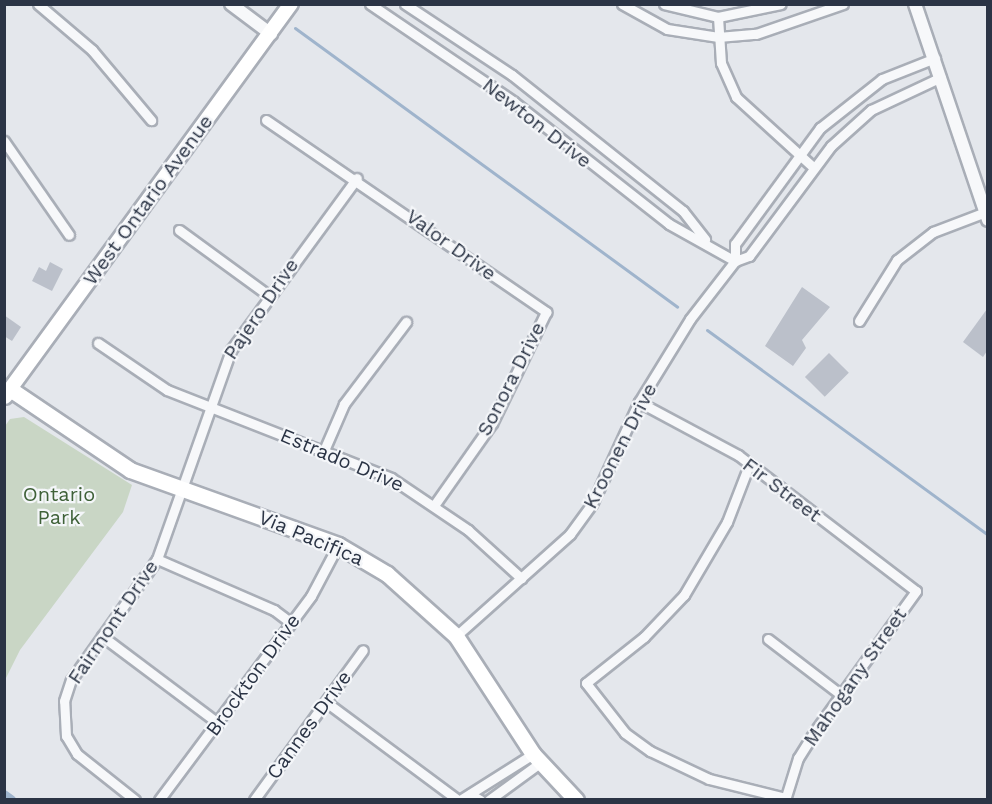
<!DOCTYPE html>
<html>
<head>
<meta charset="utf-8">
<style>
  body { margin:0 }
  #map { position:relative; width:992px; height:804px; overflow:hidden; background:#e4e7ec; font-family:"Work Sans",sans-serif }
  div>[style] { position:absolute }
  .green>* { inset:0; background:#c9d6c5 }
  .stream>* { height:3px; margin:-1.5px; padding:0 1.5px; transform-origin:1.5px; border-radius:1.5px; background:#9fb4cc }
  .canal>* { height:10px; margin:-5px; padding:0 5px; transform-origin:5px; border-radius:5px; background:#9fb4cc }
  .building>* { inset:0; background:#bbc0ca; transform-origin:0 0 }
  .roads { filter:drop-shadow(2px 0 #a9aeb7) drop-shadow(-2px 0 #a9aeb7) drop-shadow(0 2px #a9aeb7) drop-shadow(0 -2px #a9aeb7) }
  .minor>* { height:9px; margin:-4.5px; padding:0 4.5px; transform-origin:4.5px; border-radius:4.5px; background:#f7f8fa }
  .tertiary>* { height:12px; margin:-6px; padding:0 6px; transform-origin:6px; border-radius:6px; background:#f7f8fa }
  .secondary>* { height:14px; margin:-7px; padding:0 7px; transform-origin:7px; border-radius:7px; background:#fff }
  .primary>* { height:15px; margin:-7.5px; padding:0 7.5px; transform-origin:7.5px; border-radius:7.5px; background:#fff }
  span { translate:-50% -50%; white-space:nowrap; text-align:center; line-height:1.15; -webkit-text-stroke:4.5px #f4f6f9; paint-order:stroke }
  .street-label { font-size:20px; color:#2b3445 }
  .park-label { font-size:20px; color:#3f6138 }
  .frame { position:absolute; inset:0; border:6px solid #2b3445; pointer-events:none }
</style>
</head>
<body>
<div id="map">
  <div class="green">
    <i style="clip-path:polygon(24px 417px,132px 485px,123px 512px,20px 650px,5px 680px,5px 426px,10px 419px)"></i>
  </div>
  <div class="stream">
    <i style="left:295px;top:28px;width:473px;rotate:36.1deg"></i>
    <i style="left:707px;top:330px;width:348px;rotate:36.1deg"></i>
  </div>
  <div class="canal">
    <i style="left:4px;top:795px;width:9px;rotate:36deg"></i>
  </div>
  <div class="building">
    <i style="clip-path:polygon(50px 262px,63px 269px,52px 291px,32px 281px,39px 267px,46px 271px)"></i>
    <i style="clip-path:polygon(802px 287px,830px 307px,802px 340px,806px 348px,793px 366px,765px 346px)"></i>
    <i style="clip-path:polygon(987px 309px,987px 351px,983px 357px,963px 342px)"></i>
    <i style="clip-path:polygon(4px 315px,21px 327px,12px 341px,4px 336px)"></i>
    <i style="left:829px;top:353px;width:28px;height:34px;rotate:45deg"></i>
  </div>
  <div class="roads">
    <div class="minor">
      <i style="left:38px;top:4px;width:71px;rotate:40.4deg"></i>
      <i style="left:92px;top:50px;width:92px;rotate:49.9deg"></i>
      <i style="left:370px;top:4px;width:174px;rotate:34.2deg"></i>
      <i style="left:514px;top:102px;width:197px;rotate:38.2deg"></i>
      <i style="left:669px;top:224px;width:76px;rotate:29.3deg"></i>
      <i style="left:405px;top:4px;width:128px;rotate:33.6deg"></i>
      <i style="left:512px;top:75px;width:218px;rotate:38.5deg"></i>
      <i style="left:683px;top:211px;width:36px;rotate:52deg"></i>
      <i style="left:622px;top:4px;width:51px;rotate:29.1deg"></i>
      <i style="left:667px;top:29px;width:52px;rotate:8.9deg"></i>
      <i style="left:718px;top:37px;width:38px;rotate:-5deg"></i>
      <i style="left:756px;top:34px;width:92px;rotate:-19deg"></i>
      <i style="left:664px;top:4px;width:56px;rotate:13.5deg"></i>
      <i style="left:718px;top:17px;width:64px;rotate:-11.7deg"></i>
      <i style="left:718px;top:17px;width:46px;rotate:86.3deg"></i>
      <i style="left:721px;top:63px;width:37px;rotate:66deg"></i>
      <i style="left:736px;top:97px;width:105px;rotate:42.3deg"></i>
      <i style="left:266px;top:120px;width:340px;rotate:34.4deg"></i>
      <i style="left:546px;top:312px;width:123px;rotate:115.9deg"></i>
      <i style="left:492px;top:423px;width:99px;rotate:125.1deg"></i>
      <i style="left:4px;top:141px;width:114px;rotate:55.3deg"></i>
      <i style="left:179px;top:230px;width:110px;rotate:36.1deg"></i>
      <i style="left:735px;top:261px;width:17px;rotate:-90deg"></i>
      <i style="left:735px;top:244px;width:144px;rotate:-53.8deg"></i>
      <i style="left:820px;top:128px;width:79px;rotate:-38.3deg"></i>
      <i style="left:882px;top:79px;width:57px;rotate:-21.6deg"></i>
      <i style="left:859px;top:321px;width:72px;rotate:-58.1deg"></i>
      <i style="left:897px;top:260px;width:46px;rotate:-37.9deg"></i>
      <i style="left:933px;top:232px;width:59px;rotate:-20.9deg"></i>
      <i style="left:98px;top:343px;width:83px;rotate:34.3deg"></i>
      <i style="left:167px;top:390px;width:241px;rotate:21.4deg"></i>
      <i style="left:391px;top:478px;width:93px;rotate:34deg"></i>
      <i style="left:468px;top:530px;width:72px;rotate:42.2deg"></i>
      <i style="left:639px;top:402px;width:112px;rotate:28.2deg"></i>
      <i style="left:738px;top:455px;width:224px;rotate:37.4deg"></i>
      <i style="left:916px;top:591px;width:173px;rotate:125.8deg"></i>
      <i style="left:815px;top:731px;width:32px;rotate:122deg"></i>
      <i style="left:798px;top:758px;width:44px;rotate:107.2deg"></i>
      <i style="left:325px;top:448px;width:48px;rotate:-66.6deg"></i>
      <i style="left:344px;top:404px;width:103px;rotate:-52.9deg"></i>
      <i style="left:749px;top:465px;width:61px;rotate:111.1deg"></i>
      <i style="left:727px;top:522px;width:85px;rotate:120.5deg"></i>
      <i style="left:684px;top:595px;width:58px;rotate:133.6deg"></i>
      <i style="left:644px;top:637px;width:74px;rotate:141.6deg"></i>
      <i style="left:586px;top:683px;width:63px;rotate:52deg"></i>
      <i style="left:625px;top:733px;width:31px;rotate:36deg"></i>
      <i style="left:650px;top:751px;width:65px;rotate:25.4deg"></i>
      <i style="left:709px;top:779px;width:78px;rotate:14deg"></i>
      <i style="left:157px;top:559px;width:128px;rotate:23.6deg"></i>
      <i style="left:274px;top:610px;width:21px;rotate:37deg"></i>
      <i style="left:102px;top:636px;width:145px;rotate:36.9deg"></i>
      <i style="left:456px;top:636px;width:153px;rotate:-41.8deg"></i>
      <i style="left:570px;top:534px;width:37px;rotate:-54deg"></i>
      <i style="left:592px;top:504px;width:112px;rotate:-65.3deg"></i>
      <i style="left:639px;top:402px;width:97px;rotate:-58.4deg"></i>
      <i style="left:690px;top:319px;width:73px;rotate:-52.2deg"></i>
      <i style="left:735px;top:261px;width:15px;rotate:-20deg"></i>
      <i style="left:749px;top:256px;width:137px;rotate:-53.3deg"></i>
      <i style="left:831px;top:146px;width:54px;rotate:-42deg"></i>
      <i style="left:871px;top:110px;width:77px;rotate:-25.2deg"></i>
      <i style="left:768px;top:639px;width:91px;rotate:37.4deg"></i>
      <i style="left:326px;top:702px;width:164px;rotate:36.6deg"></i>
      <i style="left:470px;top:794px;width:12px;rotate:31deg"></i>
      <i style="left:135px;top:800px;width:74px;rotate:-141.6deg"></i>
      <i style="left:77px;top:754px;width:21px;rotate:-121deg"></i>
      <i style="left:66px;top:736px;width:35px;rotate:-93deg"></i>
      <i style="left:64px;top:701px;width:22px;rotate:-72deg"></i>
      <i style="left:71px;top:680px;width:148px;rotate:-54.6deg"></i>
      <i style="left:157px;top:559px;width:222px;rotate:-70.5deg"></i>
      <i style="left:231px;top:350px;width:213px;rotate:-53.8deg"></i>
      <i style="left:159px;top:800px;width:254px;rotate:-53.3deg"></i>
      <i style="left:311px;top:596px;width:58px;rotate:-62.1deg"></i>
      <i style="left:254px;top:800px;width:185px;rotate:-54deg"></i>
      <i style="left:460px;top:800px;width:86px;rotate:-32.2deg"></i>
      <i style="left:489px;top:800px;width:63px;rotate:-36deg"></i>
    </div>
    <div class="tertiary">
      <i style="left:231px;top:4px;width:50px;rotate:36.9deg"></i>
      <i style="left:915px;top:4px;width:228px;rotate:71.3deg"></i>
    </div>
    <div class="secondary">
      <i style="left:10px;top:389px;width:477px;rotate:-53.9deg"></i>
    </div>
    <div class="primary">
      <i style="left:4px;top:396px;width:9px;rotate:-49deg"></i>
      <i style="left:10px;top:389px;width:145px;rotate:34deg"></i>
      <i style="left:130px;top:470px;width:221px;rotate:19.8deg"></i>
      <i style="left:338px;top:545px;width:57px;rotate:30.6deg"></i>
      <i style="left:387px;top:574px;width:93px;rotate:41.9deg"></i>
      <i style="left:456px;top:636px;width:141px;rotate:56.9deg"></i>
      <i style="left:533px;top:754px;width:63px;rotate:46.9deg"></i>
    </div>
  </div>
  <div class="street-label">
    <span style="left:537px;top:123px;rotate:38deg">Newton Drive</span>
    <span style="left:148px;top:200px;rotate:-54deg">West Ontario Avenue</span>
    <span style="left:451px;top:245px;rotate:36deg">Valor Drive</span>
    <span style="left:261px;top:309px;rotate:-56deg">Pajero Drive</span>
    <span style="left:511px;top:379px;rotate:-63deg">Sonora Drive</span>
    <span style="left:620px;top:446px;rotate:-63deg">Kroonen Drive</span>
    <span style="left:342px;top:460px;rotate:23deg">Estrado Drive</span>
    <span style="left:782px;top:490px;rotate:37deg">Fir Street</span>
    <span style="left:311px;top:538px;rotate:23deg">Via Pacifica</span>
    <span style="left:113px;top:622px;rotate:-56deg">Fairmont Drive</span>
    <span style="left:253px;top:675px;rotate:-54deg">Brockton Drive</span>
    <span style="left:855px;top:677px;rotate:-55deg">Mahogany Street</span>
    <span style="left:309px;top:725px;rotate:-54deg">Cannes Drive</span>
  </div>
  <div class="park-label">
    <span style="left:59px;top:506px">Ontario<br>Park</span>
  </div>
  <div class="frame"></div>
</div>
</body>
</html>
